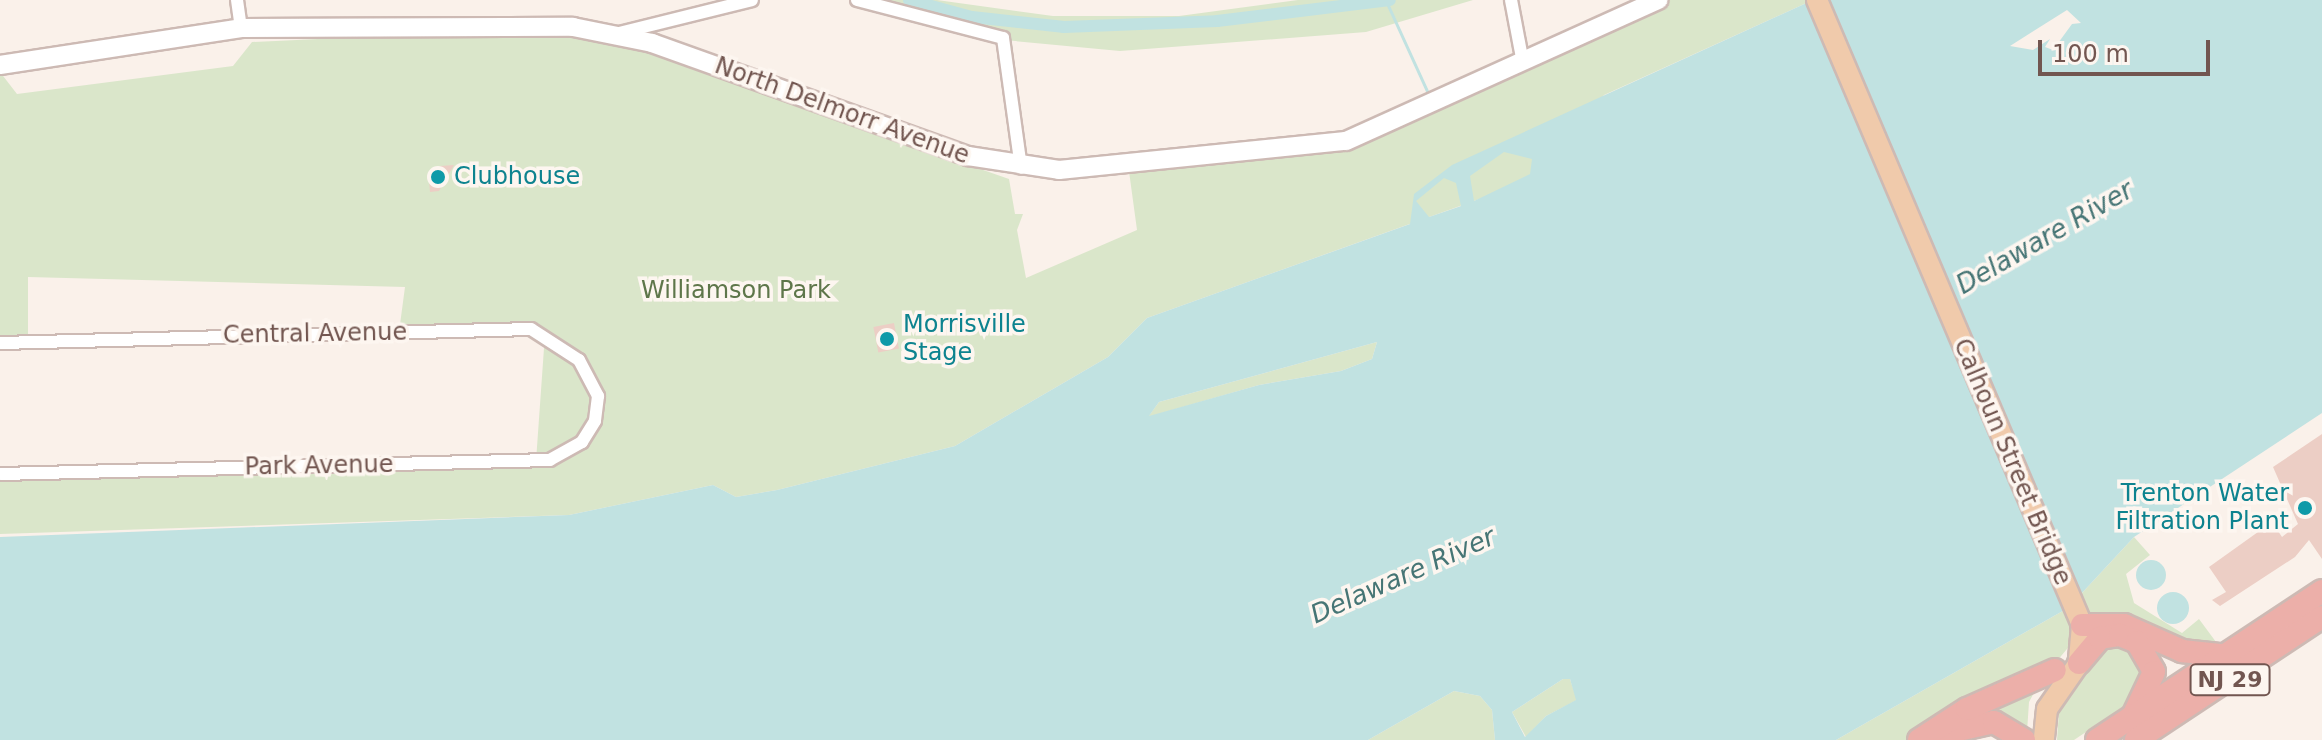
<!DOCTYPE html>
<html>
<head>
<meta charset="utf-8">
<style>
  body { margin:0 }
  #map { position:relative; width:2322px; height:740px; overflow:hidden; background:#faf1ea; font-family:"DejaVu Sans",sans-serif }
  div>[style] { position:absolute }
  .green>* { inset:0; background:#dae6ca }
  .water>* { inset:0; background:#c1e2e1 }
  .round { border-radius:50% }
  .stream>* { height:3px; margin:-1.5px; padding:0 1.5px; transform-origin:1.5px; border-radius:1.5px; background:#c1e2e1 }
  .canal>* { height:12px; margin:-6px; padding:0 6px; transform-origin:6px; border-radius:6px; background:#c1e2e1 }
  .building>* { inset:0; background:#eccec5; transform-origin:0 0 }
  .roads { filter:drop-shadow(2px 0 #cdbab4) drop-shadow(-2px 0 #cdbab4) drop-shadow(0 2px #cdbab4) drop-shadow(0 -2px #cdbab4) }
  .minor>* { height:12px; margin:-6px; padding:0 6px; transform-origin:6px; border-radius:6px; background:#fff }
  .secondary>* { height:18px; margin:-9px; padding:0 9px; transform-origin:9px; border-radius:9px; background:#fff }
  .primary>* { height:20px; margin:-10px; padding:0 10px; transform-origin:10px; border-radius:10px; background:#f0caab }
  .motorway>* { height:22px; margin:-11px; padding:0 11px; transform-origin:11px; border-radius:11px; background:#ecafa9 }
  .dots>* { width:22px; height:22px; translate:-50% -50%; box-sizing:border-box; border:4px solid #fdf6f0; border-radius:50% }
  span { translate:-50% -50%; white-space:nowrap; text-align:center; line-height:1.15; -webkit-text-stroke:7px #fdf6f0; paint-order:stroke }
  .shield-label span { padding:2px 6px; background:#fdf6f0; border:2px solid; border-radius:6px; -webkit-text-stroke-width:0 }
  .shield-label { font-size:22px; color:#725650; font-weight:700 }
  .street-label { font-size:24px; color:#725650 }
  .culture-label { font-size:24px; color:#0d838f }
  .left { translate:0 -50%; text-align:left }
  .right { translate:-100% -50%; text-align:right }
  .park-label { font-size:24px; color:#5e764a }
  .water-label { font-size:26px; color:#467575; font-style:italic }
  .scale { position:absolute; left:2038px; top:40px; width:172px; height:36px; box-sizing:border-box; border:4px solid #725650; border-top:0; padding-left:10px; font-size:24px; line-height:28px; white-space:nowrap; color:#725650; -webkit-text-stroke:6px #fdf6f0; paint-order:stroke }
</style>
</head>
<body>
<div id="map">
  <div class="green">
    <i style="clip-path:polygon(862px 0,937px 0,1053px 16px,1179px 16px,1298px 0,1473px 0,1366px 32px,1120px 51px,983px 38px)"></i>
    <i style="clip-path:polygon(1660px 0,1813px 0,1604px 95px,1550px 160px,1513px 187px,1147px 318px,1108px 357px,955px 446px,777px 490px,736px 497px,713px 485px,569px 515px,0 534px,0 476px,536px 461px,545px 334px,399px 332px,405px 287px,28px 277px,28px 343px,0 343px,0 72px,17px 94px,233px 66px,252px 42px,573px 27px,1009px 179px,1015px 214px,1023px 214px,1017px 230px,1026px 278px,1137px 230px,1128px 164px,1306px 149px)"></i>
    <i style="clip-path:polygon(1377px 342px,1372px 359px,1341px 371px,1259px 385px,1148px 417px,1159px 402px)"></i>
    <i style="clip-path:polygon(2134px 537px,2150px 555px,2126px 574px,2134px 603px,2182px 633px,2199px 619px,2219px 646px,2187px 646px,2147px 622px,2072px 643px,2051px 668px,1914px 740px,1836px 740px,2068px 608px)"></i>
    <i style="clip-path:polygon(2111px 645px,2127px 647px,2145px 673px,2132px 701px,2074px 740px,2057px 740px,2059px 712px,2094px 655px)"></i>
    <i style="clip-path:polygon(2043px 676px,2029px 702px,2027px 732px,1974px 716px)"></i>
    <i style="clip-path:polygon(1563px 679px,1570px 679px,1577px 700px,1546px 716px,1526px 737px,1512px 712px)"></i>
    <i style="clip-path:polygon(1454px 691px,1480px 696px,1492px 710px,1495px 740px,1368px 740px)"></i>
  </div>
  <div class="water">
    <i style="clip-path:polygon(evenodd,1813px 0,2322px 0,2322px 413px,2134px 537px,2068px 608px,1836px 740px,1495px 740px,1492px 710px,1480px 696px,1454px 691px,1368px 740px,0 740px,0 537px,569px 515px,713px 485px,736px 497px,777px 490px,955px 446px,1108px 357px,1147px 318px,1410px 224px,1414px 194px,1452px 165px,1813px 0,2067px 10px,2081px 23px,2072px 24px,2053px 50px,2045px 47px,2050px 39px,2033px 50px,2010px 46px,2067px 10px,1813px 0,1504px 152px,1532px 159px,1530px 174px,1474px 201px,1470px 176px,1504px 152px,1813px 0,1444px 178px,1456px 183px,1461px 206px,1429px 217px,1416px 201px,1444px 178px,1813px 0,1377px 342px,1372px 359px,1341px 371px,1259px 385px,1149px 416px,1159px 402px,1377px 342px,1813px 0,1563px 679px,1570px 679px,1576px 700px,1546px 716px,1525px 737px,1512px 712px,1563px 679px)"></i>
    <i class="round" style="left:2136px;top:560px;width:30px;height:30px"></i>
    <i class="round" style="left:2157px;top:592px;width:32px;height:32px"></i>
  </div>
  <div class="stream">
    <i style="left:1386px;top:1px;width:101px;rotate:65.5deg"></i>
  </div>
  <div class="canal">
    <i style="left:909px;top:0;width:65px;rotate:15.1deg"></i>
    <i style="left:972px;top:17px;width:93px;rotate:6.2deg"></i>
    <i style="left:1064px;top:27px;width:153px;rotate:-2.2deg"></i>
    <i style="left:1217px;top:21px;width:174px;rotate:-6.9deg"></i>
  </div>
  <div class="building">
    <i style="clip-path:polygon(454px 165px,439px 191px,430px 192px,429px 180px,440px 166px)"></i>
    <i style="left:894px;top:323px;width:26px;height:21px;rotate:79deg"></i>
    <i style="clip-path:polygon(2322px 434px,2322px 559px,2309px 540px,2295px 557px,2220px 606px,2212px 600px,2226px 592px,2209px 567px,2272px 522px,2282px 537px,2298px 524px,2273px 467px)"></i>
  </div>
  <div class="roads">
    <div class="minor">
      <i style="left:237px;top:0;width:28px;rotate:82deg"></i>
      <i style="left:857px;top:0;width:151px;rotate:14.6deg"></i>
      <i style="left:1003px;top:38px;width:131px;rotate:82.1deg"></i>
      <i style="left:1511px;top:0;width:64px;rotate:79.2deg"></i>
      <i style="left:615px;top:34px;width:141px;rotate:-13.9deg"></i>
      <i style="left:0;top:343px;width:531px;rotate:-1.51deg"></i>
      <i style="left:531px;top:329px;width:57px;rotate:32.9deg"></i>
      <i style="left:579px;top:360px;width:41px;rotate:62.2deg"></i>
      <i style="left:598px;top:396px;width:25px;rotate:97deg"></i>
      <i style="left:595px;top:421px;width:25px;rotate:122deg"></i>
      <i style="left:582px;top:442px;width:37px;rotate:151deg"></i>
      <i style="left:550px;top:460px;width:550px;rotate:178.54deg"></i>
    </div>
    <div class="secondary">
      <i style="left:0;top:65px;width:244px;rotate:-8.7deg"></i>
      <i style="left:241px;top:28px;width:332px;rotate:-0.2deg"></i>
      <i style="left:573px;top:27px;width:81px;rotate:11.4deg"></i>
      <i style="left:652px;top:43px;width:336px;rotate:19.7deg"></i>
      <i style="left:968px;top:156px;width:92px;rotate:8.7deg"></i>
      <i style="left:1059px;top:170px;width:288px;rotate:-5.8deg"></i>
      <i style="left:1346px;top:141px;width:343px;rotate:-24.3deg"></i>
    </div>
    <div class="primary">
      <i style="left:1817px;top:0;width:679px;rotate:67.02deg"></i>
      <i style="left:2082px;top:625px;width:38px;rotate:95deg"></i>
      <i style="left:2079px;top:663px;width:56px;rotate:124.8deg"></i>
      <i style="left:2047px;top:709px;width:31px;rotate:96deg"></i>
    </div>
    <div class="motorway">
      <i style="left:2082px;top:625px;width:42px"></i>
      <i style="left:2124px;top:625px;width:64px;rotate:24.1deg"></i>
      <i style="left:2182px;top:651px;width:47px;rotate:6.1deg"></i>
      <i style="left:2079px;top:663px;width:33px;rotate:-50deg"></i>
      <i style="left:2100px;top:638px;width:20px;rotate:-9deg"></i>
      <i style="left:2120px;top:635px;width:18px;rotate:22deg"></i>
      <i style="left:2137px;top:642px;width:34px;rotate:60deg"></i>
      <i style="left:2154px;top:672px;width:47px;rotate:115.5deg"></i>
      <i style="left:1945px;top:733px;width:50px;rotate:-12.7deg"></i>
      <i style="left:1994px;top:722px;width:35px;rotate:31deg"></i>
      <i style="left:1919px;top:740px;width:57px;rotate:-32.9deg"></i>
      <i style="left:1967px;top:709px;width:96px;rotate:-23.9deg"></i>
      <i style="left:2097px;top:740px;width:270px;rotate:-33.5deg"></i>
      <i style="left:2136px;top:740px;width:223px;rotate:-33.5deg"></i>
    </div>
  </div>
  <div class="dots">
    <i style="left:438px;top:177px;background:#0f9aa8"></i>
    <i style="left:887px;top:339px;background:#0f9aa8"></i>
    <i style="left:2305px;top:508px;background:#0f9aa8"></i>
  </div>
  <div class="shield-label">
    <span style="left:2230px;top:680px">NJ 29</span>
  </div>
  <div class="street-label">
    <span style="left:842px;top:111px;rotate:20deg">North Delmorr Avenue</span>
    <span style="left:315px;top:334px;rotate:-1deg">Central Avenue</span>
    <span style="left:2012px;top:462px;rotate:67deg">Calhoun Street Bridge</span>
    <span style="left:319px;top:466px;rotate:-1deg">Park Avenue</span>
  </div>
  <div class="culture-label">
    <span class="left" style="left:454px;top:177px">Clubhouse</span>
    <span class="left" style="left:903px;top:339px">Morrisville<br>Stage</span>
    <span class="right" style="left:2289px;top:508px">Trenton Water<br>Filtration Plant</span>
  </div>
  <div class="park-label">
    <span style="left:736px;top:291px">Williamson Park</span>
  </div>
  <div class="water-label">
    <span style="left:2045px;top:238px;rotate:-30deg">Delaware River</span>
    <span style="left:1403px;top:576px;rotate:-24deg">Delaware River</span>
  </div>
  <div class="scale">100 m</div>
</div>
</body>
</html>
